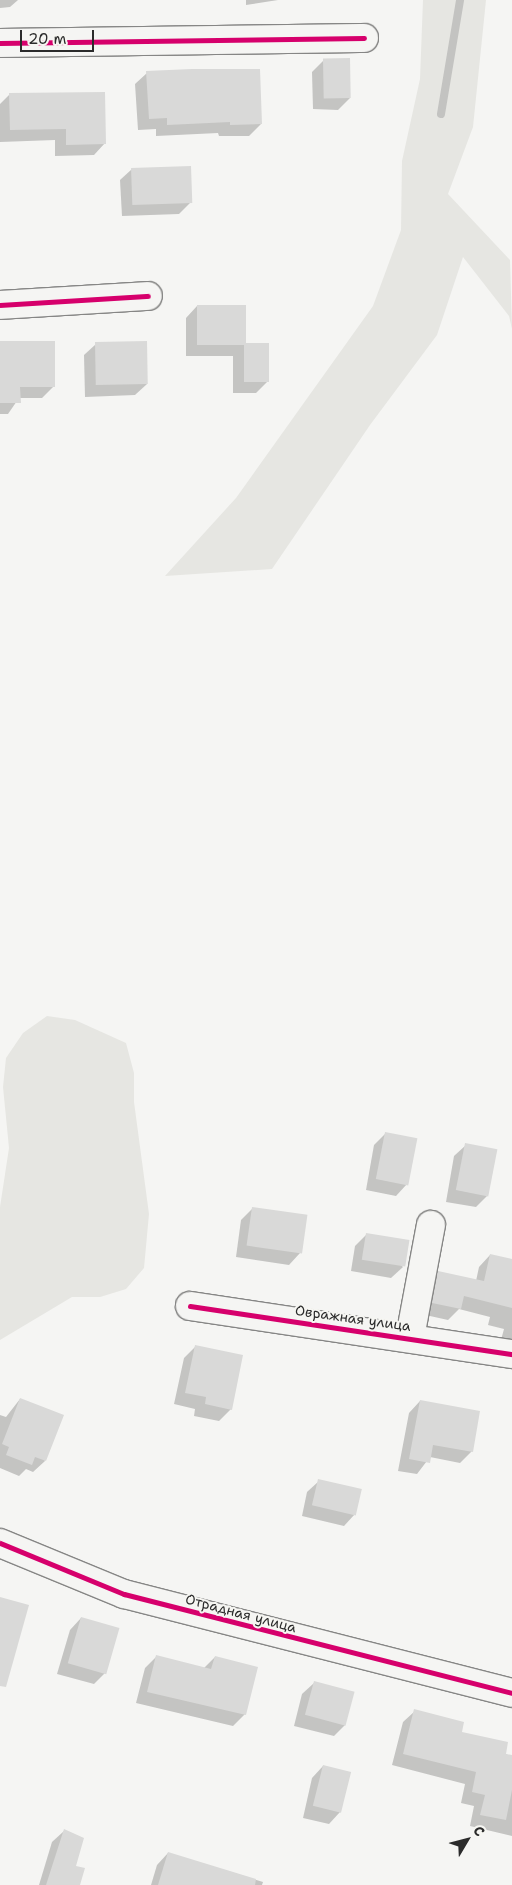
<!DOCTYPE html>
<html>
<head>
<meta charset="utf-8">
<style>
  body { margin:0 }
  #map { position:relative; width:512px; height:1885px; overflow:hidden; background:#f5f5f3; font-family:"Shantell Sans",sans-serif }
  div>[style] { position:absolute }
  .green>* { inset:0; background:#e6e6e2 }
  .shadow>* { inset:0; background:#0003 }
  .stream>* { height:8px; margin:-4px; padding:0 4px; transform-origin:4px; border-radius:4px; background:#c3c3c1 }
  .building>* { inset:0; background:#d9d9d8; transform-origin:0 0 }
  .roads { filter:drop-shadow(1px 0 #868685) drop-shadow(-1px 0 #868685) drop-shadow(0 1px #868685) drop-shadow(0 -1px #868685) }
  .minor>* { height:28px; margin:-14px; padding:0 14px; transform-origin:14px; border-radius:14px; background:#f5f5f3 }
  .cycleway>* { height:5px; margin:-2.5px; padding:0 2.5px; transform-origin:2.5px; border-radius:2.5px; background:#d6006c }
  span { translate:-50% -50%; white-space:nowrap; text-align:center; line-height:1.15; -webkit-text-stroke:4px #f6f6f2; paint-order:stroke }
  .street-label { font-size:14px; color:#2b2b2b }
  .north { position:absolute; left:442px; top:1815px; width:50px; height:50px; -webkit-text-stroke:4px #f6f6f2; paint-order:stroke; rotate:53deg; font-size:14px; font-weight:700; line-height:20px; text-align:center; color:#2b2b2b }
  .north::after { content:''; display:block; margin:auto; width:18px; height:22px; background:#2b2b2b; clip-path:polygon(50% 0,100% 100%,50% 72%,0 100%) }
  .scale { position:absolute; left:20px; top:30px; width:74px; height:22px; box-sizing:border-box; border:2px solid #2b2b2b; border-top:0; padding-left:6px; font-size:15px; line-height:18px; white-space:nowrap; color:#2b2b2b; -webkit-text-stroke:4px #f6f6f2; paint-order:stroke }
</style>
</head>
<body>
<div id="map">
  <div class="green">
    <i style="clip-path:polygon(423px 0,486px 0,473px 127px,448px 194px,510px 260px,512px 329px,509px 316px,463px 257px,437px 335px,370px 425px,272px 569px,165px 576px,236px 498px,373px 306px,401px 230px,402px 161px,420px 79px)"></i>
    <i style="clip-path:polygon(47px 1016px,75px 1020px,126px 1043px,134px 1073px,134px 1102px,149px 1214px,144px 1268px,126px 1289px,100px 1297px,72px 1297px,0 1340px,0 1207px,9px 1148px,3px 1087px,6px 1058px,23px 1033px)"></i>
  </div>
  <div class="shadow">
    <i style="clip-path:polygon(0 0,18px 0,10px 7px,0 8px)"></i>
    <i style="clip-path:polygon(246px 0,278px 0,246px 5px)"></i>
    <i style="clip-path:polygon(324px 60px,350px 98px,338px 110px,313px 109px,312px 72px)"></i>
    <i style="clip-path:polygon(147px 73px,261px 124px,249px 136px,219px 136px,218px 133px,156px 136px,156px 129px,138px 130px,135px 84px)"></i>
    <i style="clip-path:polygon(10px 94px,105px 143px,94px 155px,55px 156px,55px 140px,0 142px,0 104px)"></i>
    <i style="clip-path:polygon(132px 169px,191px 202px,179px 214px,122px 216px,120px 180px)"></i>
    <i style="clip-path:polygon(197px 306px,245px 344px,268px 381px,256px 393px,233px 393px,233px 356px,186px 356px,186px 318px)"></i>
    <i style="clip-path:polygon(0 343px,54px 386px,42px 398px,19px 398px,8px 414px,0 414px)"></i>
    <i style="clip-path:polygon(96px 344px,147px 384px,135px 395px,85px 397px,84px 355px)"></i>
    <i style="clip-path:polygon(386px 1133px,407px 1184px,396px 1196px,366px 1190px,374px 1145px)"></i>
    <i style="clip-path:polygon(466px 1145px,496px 1150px,487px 1196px,476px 1207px,446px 1202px,454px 1156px)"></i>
    <i style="clip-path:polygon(253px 1208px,300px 1253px,289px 1265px,236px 1257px,241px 1220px)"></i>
    <i style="clip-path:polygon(367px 1234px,403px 1267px,391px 1278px,351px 1271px,355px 1246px)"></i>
    <i style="clip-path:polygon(490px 1255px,512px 1260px,512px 1343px,501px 1340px,504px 1329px,488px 1325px,490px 1317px,459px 1309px,448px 1320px,421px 1314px,427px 1284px,439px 1273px,476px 1281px,479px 1267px)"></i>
    <i style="clip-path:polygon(195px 1347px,231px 1409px,219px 1421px,194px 1416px,195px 1409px,174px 1404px,184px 1358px)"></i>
    <i style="clip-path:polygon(20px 1399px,45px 1461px,33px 1472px,26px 1469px,19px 1476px,0 1468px,0 1415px,6px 1417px)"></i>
    <i style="clip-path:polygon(420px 1401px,472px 1451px,460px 1463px,430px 1457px,417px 1474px,398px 1471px,409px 1413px)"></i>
    <i style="clip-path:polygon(319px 1481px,355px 1514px,344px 1526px,302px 1516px,307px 1492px)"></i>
    <i style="clip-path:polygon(81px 1618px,105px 1673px,94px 1684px,57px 1674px,70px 1630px)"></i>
    <i style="clip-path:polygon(156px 1657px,204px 1668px,215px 1657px,245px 1714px,233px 1726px,136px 1703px,145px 1668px)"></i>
    <i style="clip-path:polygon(314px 1683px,345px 1725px,334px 1736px,294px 1726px,302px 1694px)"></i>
    <i style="clip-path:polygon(415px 1711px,512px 1757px,512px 1836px,470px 1826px,474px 1806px,461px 1803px,465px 1784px,392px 1765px,403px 1722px)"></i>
    <i style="clip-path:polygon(323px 1766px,340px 1812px,329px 1824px,303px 1818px,312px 1778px)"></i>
    <i style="clip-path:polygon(64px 1831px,79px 1885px,39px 1885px,52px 1842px)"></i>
    <i style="clip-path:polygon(168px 1853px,263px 1882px,262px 1885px,151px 1885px,157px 1865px)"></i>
  </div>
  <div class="stream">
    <i style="left:441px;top:114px;width:116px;rotate:-80.5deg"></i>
  </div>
  <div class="building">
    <i style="left:350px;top:58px;width:40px;height:27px;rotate:89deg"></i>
    <i style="clip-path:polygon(192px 69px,260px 69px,262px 124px,230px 125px,230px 122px,167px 125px,167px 118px,149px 119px,146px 71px)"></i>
    <i style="clip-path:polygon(105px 92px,106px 144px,66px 145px,66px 129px,10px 130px,9px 93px)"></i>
    <i style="left:191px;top:166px;width:37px;height:60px;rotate:88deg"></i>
    <i style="clip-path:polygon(197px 305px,246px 305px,246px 343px,269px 343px,269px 382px,244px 382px,244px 345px,197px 345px)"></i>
    <i style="clip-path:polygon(0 341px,55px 341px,55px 387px,20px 387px,21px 403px,0 403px)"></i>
    <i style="left:147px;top:341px;width:43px;height:52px;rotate:89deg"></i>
    <i style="left:385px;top:1132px;width:33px;height:48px;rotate:11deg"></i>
    <i style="left:465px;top:1143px;width:33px;height:48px;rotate:11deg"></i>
    <i style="left:252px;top:1207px;width:56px;height:39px;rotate:8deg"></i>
    <i style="left:366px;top:1233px;width:44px;height:27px;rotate:9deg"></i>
    <i style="clip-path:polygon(490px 1254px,512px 1259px,512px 1308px,464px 1296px,461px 1309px,432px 1303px,438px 1271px,484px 1281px)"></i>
    <i style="clip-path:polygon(195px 1345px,243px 1355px,232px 1410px,205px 1404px,206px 1397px,185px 1393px)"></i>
    <i style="clip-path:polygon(20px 1398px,64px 1415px,46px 1461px,35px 1457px,32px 1465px,6px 1455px,9px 1447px,2px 1444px)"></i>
    <i style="clip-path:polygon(420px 1400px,480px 1411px,473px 1452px,433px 1445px,430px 1463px,409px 1459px)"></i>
    <i style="left:318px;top:1479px;width:45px;height:27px;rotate:13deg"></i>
    <i style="clip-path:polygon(0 1597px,29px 1605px,6px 1687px,0 1686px)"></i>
    <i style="left:81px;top:1617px;width:40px;height:48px;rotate:16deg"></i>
    <i style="clip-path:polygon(156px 1655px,211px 1669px,215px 1656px,258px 1667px,246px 1715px,147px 1692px)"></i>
    <i style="left:314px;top:1681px;width:42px;height:35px;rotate:15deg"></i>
    <i style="clip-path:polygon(414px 1709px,464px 1722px,462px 1732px,508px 1742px,506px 1754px,512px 1755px,512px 1790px,506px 1820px,480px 1815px,485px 1795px,472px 1792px,476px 1772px,403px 1754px)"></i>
    <i style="left:323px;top:1765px;width:29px;height:42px;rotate:14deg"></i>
    <i style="clip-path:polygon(64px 1829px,84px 1838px,76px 1866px,85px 1868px,80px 1885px,46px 1885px)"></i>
    <i style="clip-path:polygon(168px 1852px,256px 1879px,255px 1885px,158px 1885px)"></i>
  </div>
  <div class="roads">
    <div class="minor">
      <i style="left:0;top:43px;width:364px;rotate:-0.8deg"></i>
      <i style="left:0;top:305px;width:148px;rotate:-3.5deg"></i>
      <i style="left:190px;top:1306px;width:326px;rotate:8.5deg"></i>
      <i style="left:410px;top:1337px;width:114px;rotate:-79.4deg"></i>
      <i style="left:0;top:1543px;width:134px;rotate:22.4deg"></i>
      <i style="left:124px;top:1594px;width:400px;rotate:14.3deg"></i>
    </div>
  </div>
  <div class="cycleway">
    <i style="left:0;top:43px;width:364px;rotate:-0.8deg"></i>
    <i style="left:0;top:305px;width:148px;rotate:-3.5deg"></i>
    <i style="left:190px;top:1306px;width:326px;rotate:8.5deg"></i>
    <i style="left:0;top:1543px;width:134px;rotate:22.4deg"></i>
    <i style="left:124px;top:1594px;width:400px;rotate:14.3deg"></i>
  </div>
  <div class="street-label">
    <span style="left:353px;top:1318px;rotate:8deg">Овражная улица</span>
    <span style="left:241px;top:1613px;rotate:15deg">Отрадная улица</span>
  </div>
  <div class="north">С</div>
  <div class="scale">20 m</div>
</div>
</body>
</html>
